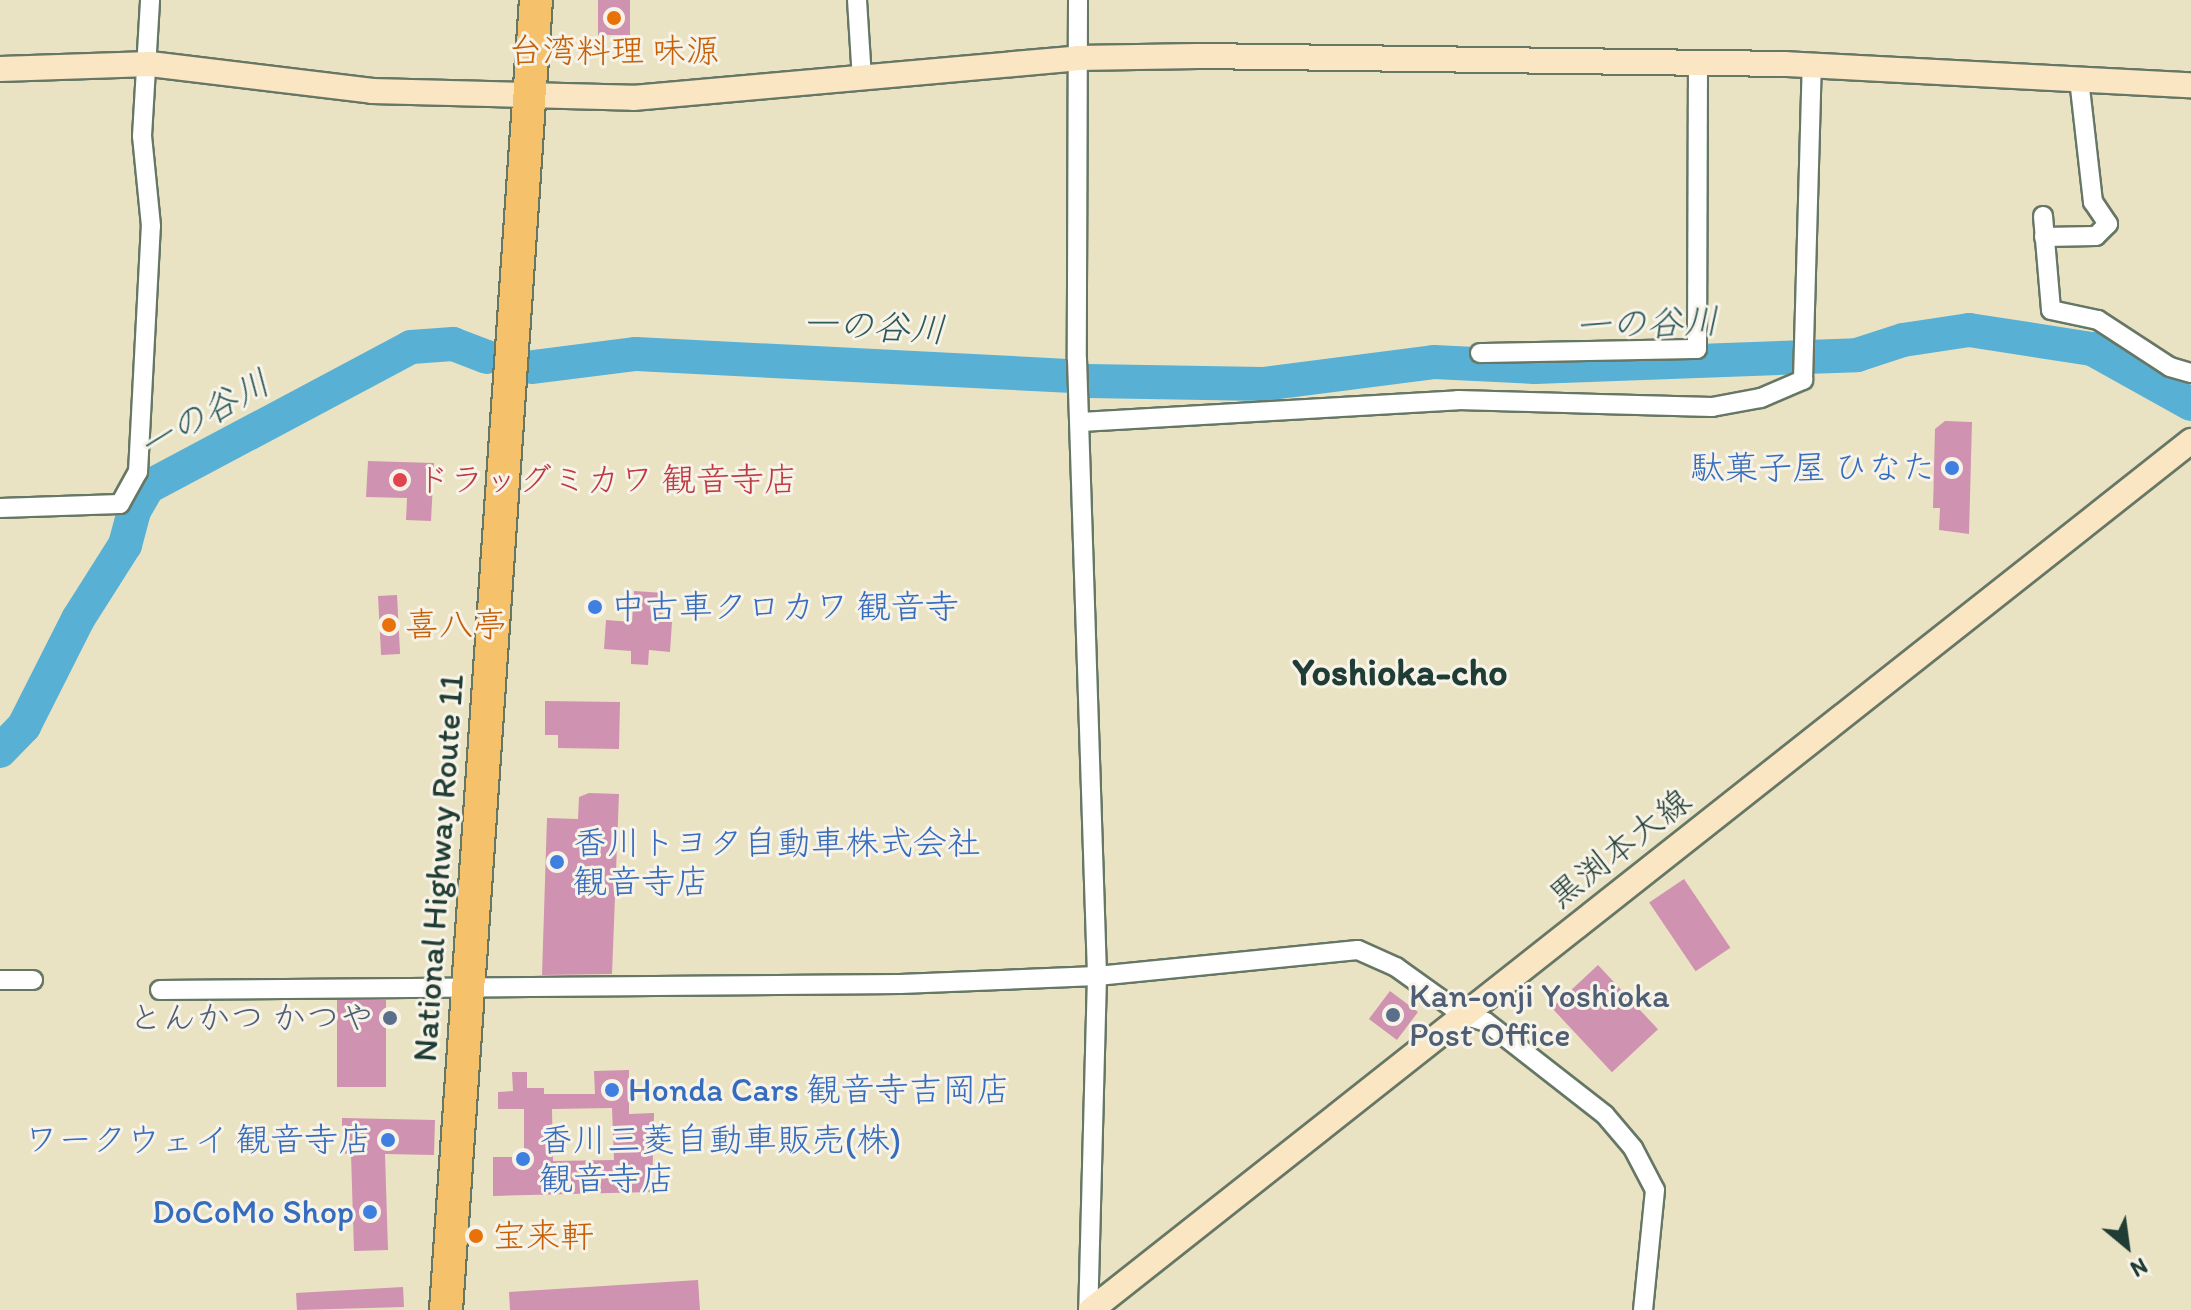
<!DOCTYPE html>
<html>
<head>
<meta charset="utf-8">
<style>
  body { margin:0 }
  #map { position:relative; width:2191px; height:1310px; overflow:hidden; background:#eae3c3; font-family:Itim,"Klee One",sans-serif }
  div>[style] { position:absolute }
  .river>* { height:34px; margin:-17px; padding:0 17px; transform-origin:17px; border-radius:17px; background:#58b1d5 }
  .building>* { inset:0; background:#cf92b0; transform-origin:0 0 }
  .roads { filter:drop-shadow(2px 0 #676) drop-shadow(-2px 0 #676) drop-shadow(0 2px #676) drop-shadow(0 -2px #676) }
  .street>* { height:18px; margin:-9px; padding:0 9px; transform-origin:9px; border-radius:9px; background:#fff }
  .secondary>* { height:24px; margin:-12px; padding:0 12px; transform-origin:12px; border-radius:12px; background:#fbe6c4 }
  .highway>* { height:32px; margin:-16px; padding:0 16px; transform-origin:16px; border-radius:16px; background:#f6c16b }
  .dots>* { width:22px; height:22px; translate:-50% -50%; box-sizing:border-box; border:4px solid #f7f3e8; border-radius:50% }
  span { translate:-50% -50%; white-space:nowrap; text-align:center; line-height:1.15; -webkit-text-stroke:6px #f7f3e8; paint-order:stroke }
  .food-label { font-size:34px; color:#c56008 }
  .left { translate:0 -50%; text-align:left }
  .shop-label { font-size:34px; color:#366cbe }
  .right { translate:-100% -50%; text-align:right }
  .health-label { font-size:34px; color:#be3a42 }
  .street-label { font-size:34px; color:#1f3d34 }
  .service-label { font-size:34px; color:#4e5e75 }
  .water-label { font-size:36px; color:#2d5a5c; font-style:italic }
  .quarter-label { font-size:38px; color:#1f3d34; font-weight:700 }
  .north { position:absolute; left:2087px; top:1206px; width:80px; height:80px; -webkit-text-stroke:6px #f7f3e8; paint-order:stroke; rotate:151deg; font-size:22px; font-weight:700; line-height:32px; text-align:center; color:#1f3d34 }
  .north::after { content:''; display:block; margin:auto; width:28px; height:36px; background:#1f3d34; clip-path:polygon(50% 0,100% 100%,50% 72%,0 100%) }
</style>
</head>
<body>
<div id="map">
  <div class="river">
    <i style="left:533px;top:367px;width:104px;rotate:-7.2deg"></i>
    <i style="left:636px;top:354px;width:432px;rotate:2.9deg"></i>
    <i style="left:1088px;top:381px;width:175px;rotate:1deg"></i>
    <i style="left:1263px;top:384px;width:172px;rotate:-7.3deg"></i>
    <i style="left:1434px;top:362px;width:101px;rotate:2.8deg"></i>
    <i style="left:1535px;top:367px;width:322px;rotate:-2.1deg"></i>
    <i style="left:1857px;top:355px;width:48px;rotate:-18.1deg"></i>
    <i style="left:1903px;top:340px;width:67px;rotate:-8.6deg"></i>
    <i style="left:1969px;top:330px;width:124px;rotate:8.8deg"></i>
    <i style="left:2092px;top:349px;width:113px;rotate:29.1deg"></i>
    <i style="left:0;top:751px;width:35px;rotate:-46deg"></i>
    <i style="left:24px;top:726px;width:120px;rotate:-63.2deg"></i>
    <i style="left:78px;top:619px;width:88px;rotate:-57.6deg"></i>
    <i style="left:125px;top:545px;width:35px;rotate:-75deg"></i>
    <i style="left:134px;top:511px;width:28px;rotate:-60deg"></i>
    <i style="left:148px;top:487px;width:298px;rotate:-28deg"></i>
    <i style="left:411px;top:347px;width:42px;rotate:-4.1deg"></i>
    <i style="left:453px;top:344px;width:36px;rotate:21deg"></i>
  </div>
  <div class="building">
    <i style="left:598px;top:0;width:32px;height:35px"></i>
    <i style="clip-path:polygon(1945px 421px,1972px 422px,1969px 534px,1939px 530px,1940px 508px,1933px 508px,1935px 429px)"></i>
    <i style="clip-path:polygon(368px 461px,434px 463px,431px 521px,406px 520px,407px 498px,366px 497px)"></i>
    <i style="clip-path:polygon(634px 591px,664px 593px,662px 621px,672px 622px,670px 652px,649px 650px,648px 665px,631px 664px,631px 651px,604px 649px,606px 620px,632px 622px)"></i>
    <i style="left:397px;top:595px;width:59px;height:19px;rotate:87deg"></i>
    <i style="clip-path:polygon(545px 701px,620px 702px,619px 749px,558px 748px,558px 735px,545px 735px)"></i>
    <i style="clip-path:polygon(589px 793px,619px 794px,612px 974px,542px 975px,547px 818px,578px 819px,579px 797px)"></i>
    <i style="left:1684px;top:879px;width:83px;height:42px;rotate:56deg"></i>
    <i style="left:1598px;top:965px;width:88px;height:63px;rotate:47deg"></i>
    <i style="left:1390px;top:991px;width:35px;height:35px;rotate:37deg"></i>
    <i style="left:386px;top:1000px;width:87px;height:49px;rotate:90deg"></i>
    <i style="clip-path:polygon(evenodd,629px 1070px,629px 1114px,654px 1113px,652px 1192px,493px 1196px,493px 1157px,524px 1157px,524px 1109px,498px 1109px,498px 1092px,513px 1091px,512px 1072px,527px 1072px,527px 1088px,544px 1088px,544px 1094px,595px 1094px,594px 1071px,629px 1070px,612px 1108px,614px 1160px,553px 1161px,552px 1109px,612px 1108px)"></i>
    <i style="clip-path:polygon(342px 1118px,435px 1120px,434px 1155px,385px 1154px,388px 1250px,354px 1251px,351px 1154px,342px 1153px)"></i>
    <i style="clip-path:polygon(698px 1280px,700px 1310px,510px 1310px,509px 1292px)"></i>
    <i style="clip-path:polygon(403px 1287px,404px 1307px,297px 1310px,296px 1293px)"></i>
  </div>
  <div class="roads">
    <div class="street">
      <i style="left:857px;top:0;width:80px;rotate:86.4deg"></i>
      <i style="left:1078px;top:0;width:359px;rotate:90.2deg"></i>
      <i style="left:1077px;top:359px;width:617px;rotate:88.14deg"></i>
      <i style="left:1097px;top:976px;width:334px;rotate:91.5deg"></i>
      <i style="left:2043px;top:216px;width:94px;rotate:85.1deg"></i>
      <i style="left:2051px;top:310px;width:48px;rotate:12deg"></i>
      <i style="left:2098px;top:320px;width:86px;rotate:33.1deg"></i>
      <i style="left:2170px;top:367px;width:22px;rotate:16deg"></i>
      <i style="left:2044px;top:237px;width:52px;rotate:-1.1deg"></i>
      <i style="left:2096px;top:236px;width:17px;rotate:-45deg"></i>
      <i style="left:2108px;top:224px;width:27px;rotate:-124deg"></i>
      <i style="left:2093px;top:202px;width:124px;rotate:-96.5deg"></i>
      <i style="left:1480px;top:353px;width:217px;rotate:-1.1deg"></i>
      <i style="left:1697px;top:349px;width:287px;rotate:-89.8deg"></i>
      <i style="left:1081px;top:422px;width:378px;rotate:-3.3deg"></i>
      <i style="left:1458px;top:400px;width:254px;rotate:1.6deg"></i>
      <i style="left:1712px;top:407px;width:50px;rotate:-10.4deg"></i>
      <i style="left:1761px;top:398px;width:46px;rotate:-23.2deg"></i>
      <i style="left:1803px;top:380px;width:315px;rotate:-88.4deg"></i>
      <i style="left:0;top:508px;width:120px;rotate:-1.9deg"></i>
      <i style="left:120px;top:504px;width:37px;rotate:-61deg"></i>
      <i style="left:138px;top:472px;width:246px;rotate:-87deg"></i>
      <i style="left:151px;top:226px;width:90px;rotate:-95.7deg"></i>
      <i style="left:142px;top:136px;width:136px;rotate:-86.6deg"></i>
      <i style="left:0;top:980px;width:33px"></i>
      <i style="left:160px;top:990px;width:740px;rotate:-0.46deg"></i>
      <i style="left:900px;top:984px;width:197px;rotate:-2.3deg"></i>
      <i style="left:1097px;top:976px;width:262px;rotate:-5.7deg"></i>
      <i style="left:1358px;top:950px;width:42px;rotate:24.1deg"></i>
      <i style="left:1396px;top:967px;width:82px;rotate:35.6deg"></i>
      <i style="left:1463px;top:1015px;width:24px;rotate:17deg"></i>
      <i style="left:1486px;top:1022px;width:151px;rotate:38deg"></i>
      <i style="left:1605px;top:1115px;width:43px;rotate:49.7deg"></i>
      <i style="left:1633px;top:1148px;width:47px;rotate:62.4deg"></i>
      <i style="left:1655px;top:1190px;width:121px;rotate:95.7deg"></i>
    </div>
    <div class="secondary">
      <i style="left:0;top:69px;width:150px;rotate:-1.9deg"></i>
      <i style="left:150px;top:64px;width:224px;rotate:6.9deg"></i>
      <i style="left:372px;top:91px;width:261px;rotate:1.5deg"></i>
      <i style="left:633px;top:98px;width:446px;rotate:-5.1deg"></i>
      <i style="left:1077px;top:58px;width:121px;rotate:-0.9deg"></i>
      <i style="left:1198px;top:56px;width:587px;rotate:0.78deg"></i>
      <i style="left:1785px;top:64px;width:407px;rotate:3deg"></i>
      <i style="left:1091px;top:1310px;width:1402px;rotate:-38.31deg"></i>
    </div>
    <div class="highway">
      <i style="left:446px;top:1310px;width:1313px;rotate:-86.07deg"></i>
    </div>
  </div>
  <div class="dots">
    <i style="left:614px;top:18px;background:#e8710a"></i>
    <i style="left:1952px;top:468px;background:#3f7fe0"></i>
    <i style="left:400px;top:480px;background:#e0444e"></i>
    <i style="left:595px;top:607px;background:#3f7fe0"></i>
    <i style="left:389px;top:625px;background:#e8710a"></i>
    <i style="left:557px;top:862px;background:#3f7fe0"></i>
    <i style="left:1393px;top:1015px;background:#5c6f8a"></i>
    <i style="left:390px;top:1018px;background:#5c6f8a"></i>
    <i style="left:612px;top:1090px;background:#3f7fe0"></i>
    <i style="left:388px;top:1140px;background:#3f7fe0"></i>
    <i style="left:523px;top:1159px;background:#3f7fe0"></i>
    <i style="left:370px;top:1212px;background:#3f7fe0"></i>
    <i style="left:476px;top:1236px;background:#e8710a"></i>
  </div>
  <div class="food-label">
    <span style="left:614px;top:51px">台湾料理 味源</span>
    <span class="left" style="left:405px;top:625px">喜八亭</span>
    <span class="left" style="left:492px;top:1236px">宝来軒</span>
  </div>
  <div class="shop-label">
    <span class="right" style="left:1936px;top:468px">駄菓子屋 ひなた</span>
    <span class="left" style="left:611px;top:607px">中古車クロカワ 観音寺</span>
    <span class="left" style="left:573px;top:862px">香川トヨタ自動車株式会社<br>観音寺店</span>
    <span class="left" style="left:628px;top:1090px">Honda Cars 観音寺吉岡店</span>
    <span class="left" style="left:539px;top:1159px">香川三菱自動車販売(株)<br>観音寺店</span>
    <span class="right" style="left:372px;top:1140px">ワークウェイ 観音寺店</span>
    <span class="right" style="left:354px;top:1212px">DoCoMo Shop</span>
  </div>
  <div class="health-label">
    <span class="left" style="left:416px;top:480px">ドラッグミカワ 観音寺店</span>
  </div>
  <div class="street-label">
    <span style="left:1619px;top:848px;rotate:-38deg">黒渕本大線</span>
    <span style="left:438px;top:868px;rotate:-86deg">National Highway Route 11</span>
  </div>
  <div class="service-label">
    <span class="left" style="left:1409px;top:1015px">Kan-onji Yoshioka<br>Post Office</span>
    <span class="right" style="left:374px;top:1018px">とんかつ かつや</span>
  </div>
  <div class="water-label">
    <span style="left:1647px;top:323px;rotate:-2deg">一の谷川</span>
    <span style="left:874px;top:326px;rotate:3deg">一の谷川</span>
    <span style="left:204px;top:414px;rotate:-29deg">一の谷川</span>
  </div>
  <div class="quarter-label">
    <span style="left:1400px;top:673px">Yoshioka-cho</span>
  </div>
  <div class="north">N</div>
</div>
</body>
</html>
